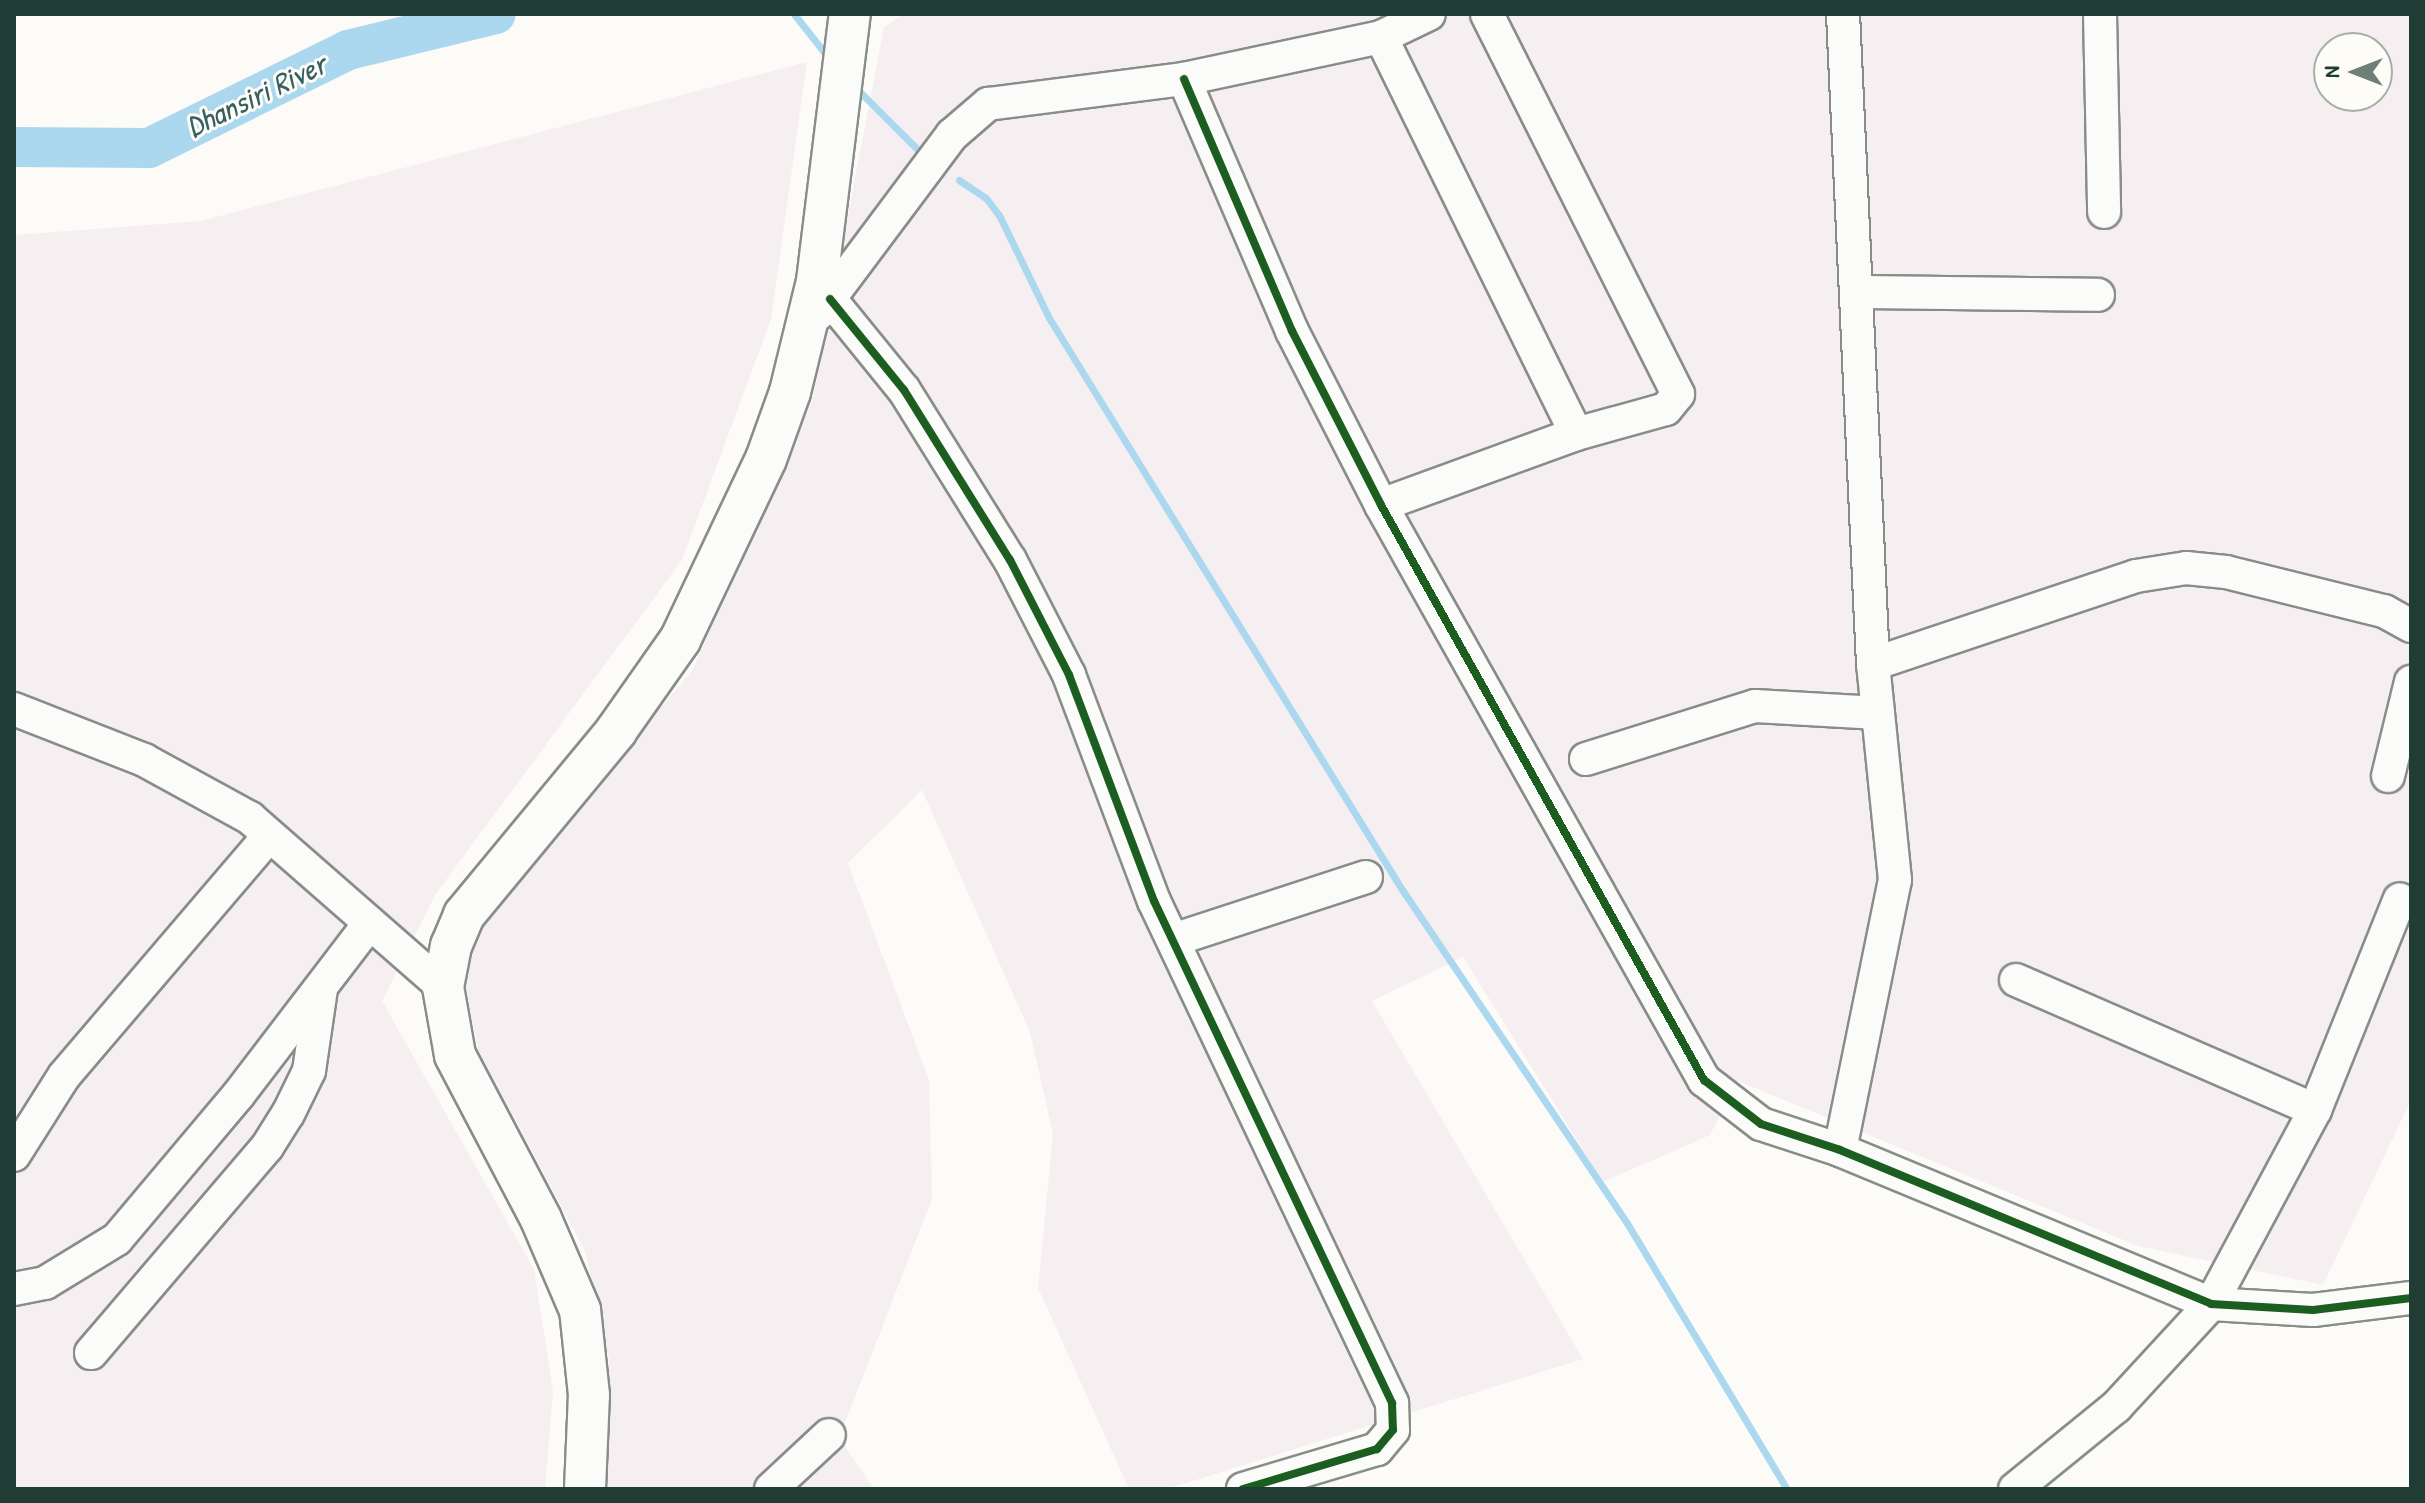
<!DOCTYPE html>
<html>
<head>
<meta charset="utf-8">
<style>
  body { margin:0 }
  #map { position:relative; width:2425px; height:1503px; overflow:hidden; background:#fcfbf8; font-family:"Patrick Hand",sans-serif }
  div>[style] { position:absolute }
  .built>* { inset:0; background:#f6eff2 }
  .stream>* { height:7px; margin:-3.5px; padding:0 3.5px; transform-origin:3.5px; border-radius:3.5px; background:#abd8ee }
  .river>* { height:40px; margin:-20px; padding:0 20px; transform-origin:20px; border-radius:20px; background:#abd8ee }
  .roads { filter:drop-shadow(2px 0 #888d8a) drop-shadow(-2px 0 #888d8a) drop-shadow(0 2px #888d8a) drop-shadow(0 -2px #888d8a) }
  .minor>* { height:32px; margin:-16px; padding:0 16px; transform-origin:16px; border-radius:16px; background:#fbfbf9 }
  .major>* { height:40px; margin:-20px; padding:0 20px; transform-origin:20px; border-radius:20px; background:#fbfbf9 }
  .cycleway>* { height:8px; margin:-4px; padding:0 4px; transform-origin:4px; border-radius:4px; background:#1b5e20 }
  span { translate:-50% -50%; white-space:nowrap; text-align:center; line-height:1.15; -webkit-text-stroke:6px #fdfcf7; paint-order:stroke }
  .water-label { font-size:30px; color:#396061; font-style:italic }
  .frame { position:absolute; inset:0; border:16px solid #1f3d34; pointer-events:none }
  .north { position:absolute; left:2313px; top:32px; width:80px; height:80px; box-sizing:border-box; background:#fdfcf7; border:2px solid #a4b0a9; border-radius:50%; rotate:270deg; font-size:22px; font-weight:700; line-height:32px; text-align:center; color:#1f3d34 }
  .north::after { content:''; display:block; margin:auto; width:28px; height:36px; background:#6c8079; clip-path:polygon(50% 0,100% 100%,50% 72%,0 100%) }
</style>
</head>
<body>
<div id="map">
  <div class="built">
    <i style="clip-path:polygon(evenodd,903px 14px,2411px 14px,2411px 1100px,2323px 1285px,2138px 1246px,1738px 1081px,1710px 1135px,1603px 1182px,1463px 957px,1372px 1001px,1583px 1359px,1167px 1489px,1129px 1489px,1038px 1288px,1053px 1134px,1030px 1032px,922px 790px,848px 863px,929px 1080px,932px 1199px,839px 1438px,874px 1489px,600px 1489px,609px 1359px,585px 1251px,478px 1049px,463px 973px,494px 902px,692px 671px,812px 402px,884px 27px,903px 14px,2329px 48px,2377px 48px,2377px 96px,2329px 96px,2329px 48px)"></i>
    <i style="clip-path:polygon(807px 62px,771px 319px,682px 560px,435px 895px,382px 1001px,534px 1269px,553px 1391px,545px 1489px,14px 1489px,14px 235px,201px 221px)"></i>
  </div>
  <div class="stream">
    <i style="left:794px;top:14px;width:60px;rotate:51.8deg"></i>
    <i style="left:856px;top:88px;width:98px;rotate:45deg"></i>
    <i style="left:959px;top:180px;width:32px;rotate:34deg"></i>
    <i style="left:986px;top:198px;width:21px;rotate:53deg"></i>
    <i style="left:999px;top:215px;width:114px;rotate:64.1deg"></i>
    <i style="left:1049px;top:318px;width:670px;rotate:58.3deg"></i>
    <i style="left:1401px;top:888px;width:404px;rotate:56deg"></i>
    <i style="left:1627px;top:1223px;width:310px;rotate:59deg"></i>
  </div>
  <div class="river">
    <i style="left:14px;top:147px;width:135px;rotate:0.4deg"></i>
    <i style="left:149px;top:148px;width:222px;rotate:-26.2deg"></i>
    <i style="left:348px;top:50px;width:152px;rotate:-13.7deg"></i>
  </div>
  <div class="roads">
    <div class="minor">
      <i style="left:2100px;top:14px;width:198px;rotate:88.8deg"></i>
      <i style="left:1381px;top:37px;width:442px;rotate:63.8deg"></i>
      <i style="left:1184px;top:79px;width:274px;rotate:66.8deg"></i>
      <i style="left:1292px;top:331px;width:195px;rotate:62.9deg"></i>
      <i style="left:1381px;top:505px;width:660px;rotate:60.68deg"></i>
      <i style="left:1704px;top:1080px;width:72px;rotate:37.7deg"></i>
      <i style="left:1761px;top:1124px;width:83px;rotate:18.2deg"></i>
      <i style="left:1840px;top:1150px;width:402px;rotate:22.5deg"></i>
      <i style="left:2211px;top:1304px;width:102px;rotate:3.4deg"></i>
      <i style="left:2313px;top:1310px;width:99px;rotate:-7deg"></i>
      <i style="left:1859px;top:292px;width:239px;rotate:0.7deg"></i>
      <i style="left:830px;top:299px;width:117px;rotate:50.9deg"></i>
      <i style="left:904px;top:390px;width:200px;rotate:58.1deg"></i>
      <i style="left:1010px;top:560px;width:129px;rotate:62.8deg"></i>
      <i style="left:1069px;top:675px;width:241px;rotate:69.4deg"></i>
      <i style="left:1154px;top:901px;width:556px;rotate:64.63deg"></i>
      <i style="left:1392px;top:1403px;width:27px;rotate:88deg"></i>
      <i style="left:1393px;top:1430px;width:25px;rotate:130deg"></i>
      <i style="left:1377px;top:1449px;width:140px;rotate:163.4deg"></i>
      <i style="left:818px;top:314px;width:224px;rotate:-53.2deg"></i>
      <i style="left:952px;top:135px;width:48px;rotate:-40.7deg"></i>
      <i style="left:988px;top:104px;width:198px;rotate:-7.3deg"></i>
      <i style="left:1184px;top:79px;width:201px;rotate:-12deg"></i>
      <i style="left:1381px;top:37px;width:53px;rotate:-25.6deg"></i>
      <i style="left:1381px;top:505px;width:208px;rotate:-20deg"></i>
      <i style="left:1576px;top:434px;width:93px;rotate:-15.5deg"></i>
      <i style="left:1666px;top:409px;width:19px;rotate:-51deg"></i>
      <i style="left:1678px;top:394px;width:425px;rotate:-116.7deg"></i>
      <i style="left:1873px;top:664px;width:277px;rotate:-18.5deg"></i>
      <i style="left:2136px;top:576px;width:51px;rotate:-9.1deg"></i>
      <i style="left:2186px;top:568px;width:40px;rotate:5.7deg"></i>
      <i style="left:2226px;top:572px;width:163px;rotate:13.9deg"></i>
      <i style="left:2384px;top:611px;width:31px;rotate:29deg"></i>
      <i style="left:14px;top:709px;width:140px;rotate:21.4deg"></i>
      <i style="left:144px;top:760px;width:121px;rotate:28.7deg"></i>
      <i style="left:250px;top:818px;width:257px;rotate:41.2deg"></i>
      <i style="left:1586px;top:759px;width:177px;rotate:-17.4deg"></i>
      <i style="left:1755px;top:706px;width:123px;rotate:3.3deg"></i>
      <i style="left:2388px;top:776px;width:97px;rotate:-76.3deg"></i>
      <i style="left:1173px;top:940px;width:203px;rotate:-18.1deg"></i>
      <i style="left:2016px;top:980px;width:326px;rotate:23.5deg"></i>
      <i style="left:1840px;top:1150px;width:276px;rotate:-78.5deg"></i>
      <i style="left:1895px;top:880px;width:217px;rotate:-95.8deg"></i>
      <i style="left:1873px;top:664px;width:651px;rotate:-92.64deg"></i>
      <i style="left:14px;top:1155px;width:93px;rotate:-57.7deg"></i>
      <i style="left:64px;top:1076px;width:316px;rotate:-49.5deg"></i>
      <i style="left:14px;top:1289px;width:32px;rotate:-11deg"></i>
      <i style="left:45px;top:1283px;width:84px;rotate:-31.4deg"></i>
      <i style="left:117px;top:1239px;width:189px;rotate:-49.9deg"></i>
      <i style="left:239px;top:1094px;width:214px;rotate:-52.6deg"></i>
      <i style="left:91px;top:1353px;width:271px;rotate:-49.5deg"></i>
      <i style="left:267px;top:1147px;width:39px;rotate:-58deg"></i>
      <i style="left:288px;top:1114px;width:48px;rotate:-64deg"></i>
      <i style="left:309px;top:1071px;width:83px;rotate:-81.7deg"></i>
      <i style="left:771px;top:1489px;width:79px;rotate:-43deg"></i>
      <i style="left:2015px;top:1489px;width:130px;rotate:-39.1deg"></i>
      <i style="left:2116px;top:1407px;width:140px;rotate:-47.3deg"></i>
      <i style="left:2211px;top:1304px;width:220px;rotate:-61.8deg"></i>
      <i style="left:2315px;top:1110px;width:227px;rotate:-68.1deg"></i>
    </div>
    <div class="major">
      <i style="left:585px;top:1489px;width:94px;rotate:-87.6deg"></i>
      <i style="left:589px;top:1395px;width:85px;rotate:-96deg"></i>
      <i style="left:580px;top:1310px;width:99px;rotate:-113.2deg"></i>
      <i style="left:541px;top:1219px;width:185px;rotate:-117.7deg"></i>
      <i style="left:455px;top:1055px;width:69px;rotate:-100deg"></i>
      <i style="left:443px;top:987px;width:42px;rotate:-79deg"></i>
      <i style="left:451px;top:946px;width:34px;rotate:-67deg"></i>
      <i style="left:464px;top:915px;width:239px;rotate:-50.4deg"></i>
      <i style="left:616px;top:731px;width:111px;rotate:-54.9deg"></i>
      <i style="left:680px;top:640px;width:200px;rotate:-64.6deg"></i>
      <i style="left:766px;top:459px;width:71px;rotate:-70.3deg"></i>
      <i style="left:790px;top:392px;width:114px;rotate:-76.3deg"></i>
      <i style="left:817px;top:281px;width:269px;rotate:-83deg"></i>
    </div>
  </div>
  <div class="cycleway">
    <i style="left:1184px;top:79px;width:274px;rotate:66.8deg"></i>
    <i style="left:1292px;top:331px;width:195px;rotate:62.9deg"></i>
    <i style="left:1381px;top:505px;width:660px;rotate:60.68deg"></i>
    <i style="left:1704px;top:1080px;width:72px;rotate:37.7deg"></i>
    <i style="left:1761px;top:1124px;width:83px;rotate:18.2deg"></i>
    <i style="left:1840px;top:1150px;width:402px;rotate:22.5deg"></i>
    <i style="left:2211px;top:1304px;width:102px;rotate:3.4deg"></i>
    <i style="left:2313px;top:1310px;width:99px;rotate:-7deg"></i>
    <i style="left:830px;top:299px;width:117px;rotate:50.9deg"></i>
    <i style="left:904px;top:390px;width:200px;rotate:58.1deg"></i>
    <i style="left:1010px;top:560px;width:129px;rotate:62.8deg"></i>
    <i style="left:1069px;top:675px;width:241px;rotate:69.4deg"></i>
    <i style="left:1154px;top:901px;width:556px;rotate:64.63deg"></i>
    <i style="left:1392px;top:1403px;width:27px;rotate:88deg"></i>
    <i style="left:1393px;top:1430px;width:25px;rotate:130deg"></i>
    <i style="left:1377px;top:1449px;width:140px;rotate:163.4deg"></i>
  </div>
  <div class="water-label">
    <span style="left:256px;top:95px;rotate:-26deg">Dhansiri River</span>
  </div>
  <div class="frame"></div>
  <div class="north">N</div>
</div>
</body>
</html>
